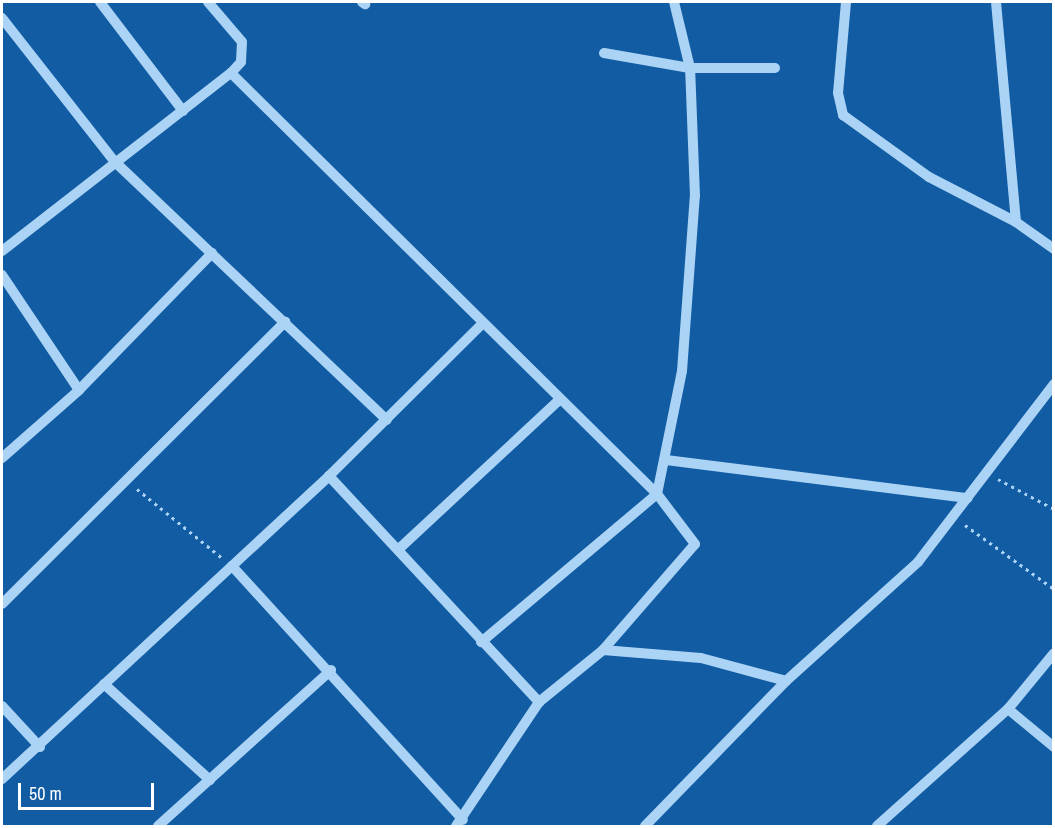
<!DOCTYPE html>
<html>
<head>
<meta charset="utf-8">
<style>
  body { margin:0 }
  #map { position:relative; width:1055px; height:828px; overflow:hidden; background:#115ca2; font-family:"Archivo Narrow",sans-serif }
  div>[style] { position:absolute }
  .path>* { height:3px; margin-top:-1.5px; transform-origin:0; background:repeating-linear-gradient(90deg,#aad3f6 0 3px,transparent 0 7.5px) }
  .minor>* { height:10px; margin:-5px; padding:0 5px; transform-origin:5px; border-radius:5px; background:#aad3f6 }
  span { translate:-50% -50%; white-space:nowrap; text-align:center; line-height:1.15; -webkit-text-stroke:4.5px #115ca2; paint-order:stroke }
  .frame { position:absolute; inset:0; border:3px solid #fff; pointer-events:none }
  .scale { position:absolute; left:18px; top:783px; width:136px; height:27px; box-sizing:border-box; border:3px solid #fff; border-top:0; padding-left:8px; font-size:18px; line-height:21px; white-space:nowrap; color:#fff; -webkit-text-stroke:4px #115ca2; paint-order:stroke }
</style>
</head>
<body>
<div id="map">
  <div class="path">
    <i style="left:998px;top:479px;width:64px;rotate:28.2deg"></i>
    <i style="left:137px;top:489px;width:108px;rotate:39deg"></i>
    <i style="left:965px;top:525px;width:110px;rotate:35.7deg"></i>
  </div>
  <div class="minor">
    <i style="left:100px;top:2px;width:137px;rotate:52.7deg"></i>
    <i style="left:208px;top:2px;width:52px;rotate:49.6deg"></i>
    <i style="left:242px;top:42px;width:20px;rotate:93deg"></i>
    <i style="left:241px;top:62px;width:15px;rotate:132deg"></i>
    <i style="left:231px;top:73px;width:599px;rotate:44.66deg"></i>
    <i style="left:657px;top:494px;width:230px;rotate:139.9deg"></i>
    <i style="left:362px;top:2px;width:4px;rotate:34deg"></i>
    <i style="left:846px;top:2px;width:91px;rotate:95deg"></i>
    <i style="left:838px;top:93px;width:23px;rotate:77deg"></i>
    <i style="left:843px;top:115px;width:106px;rotate:35.8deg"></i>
    <i style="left:929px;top:177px;width:98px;rotate:27.3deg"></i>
    <i style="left:1016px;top:222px;width:47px;rotate:35.4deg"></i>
    <i style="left:996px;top:2px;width:221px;rotate:84.8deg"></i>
    <i style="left:2px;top:18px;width:182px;rotate:51.9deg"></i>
    <i style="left:114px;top:161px;width:376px;rotate:43.5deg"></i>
    <i style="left:604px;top:53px;width:87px;rotate:9.9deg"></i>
    <i style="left:690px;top:68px;width:85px"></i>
    <i style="left:2px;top:251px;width:290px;rotate:-37.9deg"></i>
    <i style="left:2px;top:275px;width:138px;rotate:56.2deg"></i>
    <i style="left:2px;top:458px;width:103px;rotate:-41.4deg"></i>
    <i style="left:79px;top:390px;width:191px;rotate:-45.8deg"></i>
    <i style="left:666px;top:460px;width:304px;rotate:7.2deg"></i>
    <i style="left:329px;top:476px;width:309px;rotate:47.1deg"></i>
    <i style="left:401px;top:547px;width:217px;rotate:-42.9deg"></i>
    <i style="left:232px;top:566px;width:343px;rotate:47.7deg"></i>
    <i style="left:2px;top:604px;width:400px;rotate:-44.9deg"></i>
    <i style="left:603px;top:650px;width:98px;rotate:4.7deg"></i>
    <i style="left:701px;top:658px;width:88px;rotate:15.1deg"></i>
    <i style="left:104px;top:684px;width:143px;rotate:42.2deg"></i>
    <i style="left:2px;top:706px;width:56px;rotate:47.2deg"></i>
    <i style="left:1008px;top:709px;width:60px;rotate:39.6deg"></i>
    <i style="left:2px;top:779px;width:446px;rotate:-42.8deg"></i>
    <i style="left:329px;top:476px;width:216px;rotate:-44.8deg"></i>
    <i style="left:158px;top:826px;width:233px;rotate:-42deg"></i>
    <i style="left:456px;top:826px;width:149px;rotate:-56.2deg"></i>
    <i style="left:539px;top:702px;width:82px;rotate:-39.1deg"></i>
    <i style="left:603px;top:650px;width:140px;rotate:-49deg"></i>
    <i style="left:695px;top:544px;width:63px;rotate:-127.2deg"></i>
    <i style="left:657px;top:494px;width:126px;rotate:-78.5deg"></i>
    <i style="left:682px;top:371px;width:175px;rotate:-85.8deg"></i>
    <i style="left:695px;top:196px;width:128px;rotate:-92.2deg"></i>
    <i style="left:690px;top:68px;width:68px;rotate:-103.6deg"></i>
    <i style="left:645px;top:826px;width:202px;rotate:-45.8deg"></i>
    <i style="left:786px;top:681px;width:178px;rotate:-42deg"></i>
    <i style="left:918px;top:562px;width:224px;rotate:-52.6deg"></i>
    <i style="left:877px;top:826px;width:176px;rotate:-41.8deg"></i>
    <i style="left:1008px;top:709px;width:72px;rotate:-50.6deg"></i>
  </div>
  <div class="frame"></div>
  <div class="scale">50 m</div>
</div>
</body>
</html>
